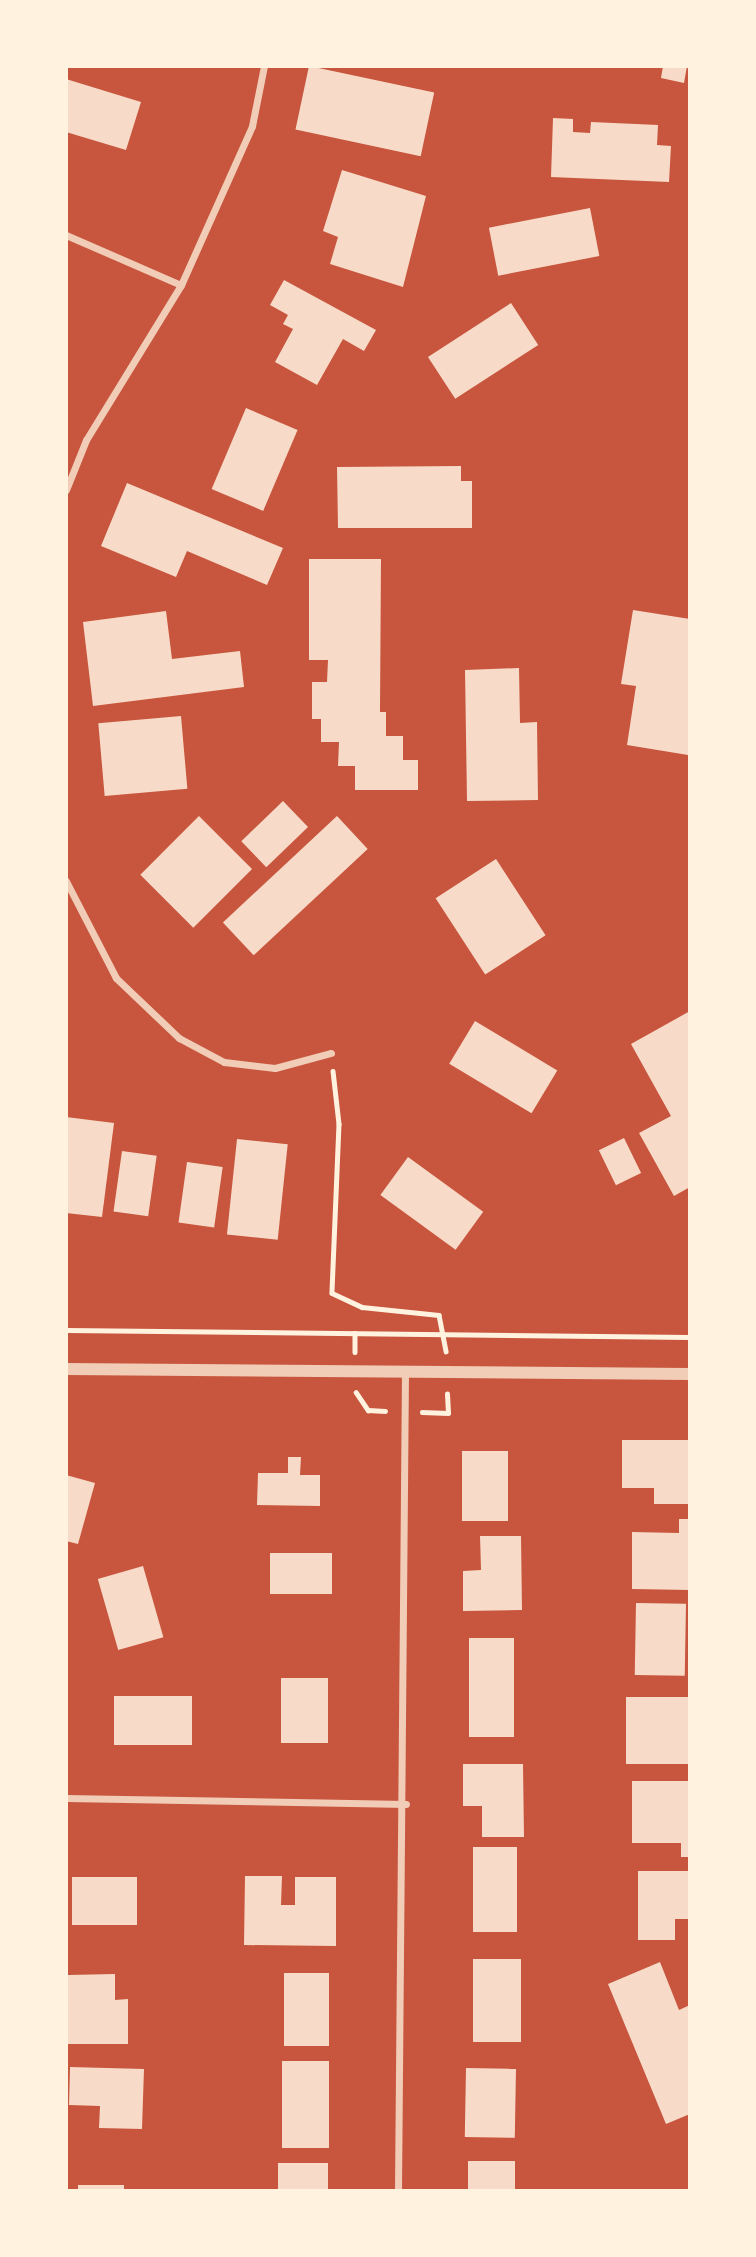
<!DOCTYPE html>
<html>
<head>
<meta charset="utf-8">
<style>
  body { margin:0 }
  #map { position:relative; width:756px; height:2257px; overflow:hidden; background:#c8553d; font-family:Jost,sans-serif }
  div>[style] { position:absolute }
  .building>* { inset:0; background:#f7dbc8; transform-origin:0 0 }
  .path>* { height:4.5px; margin:-2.25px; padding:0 2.25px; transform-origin:2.25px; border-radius:2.25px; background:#fff3e0 }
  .minor>* { height:7px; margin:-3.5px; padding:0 3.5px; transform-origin:3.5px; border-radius:3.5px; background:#f1ccb7 }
  .tertiary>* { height:12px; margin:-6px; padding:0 6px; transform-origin:6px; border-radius:6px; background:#f1ccb7 }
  span { translate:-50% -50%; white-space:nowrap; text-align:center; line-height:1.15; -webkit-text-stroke:7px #fff3e0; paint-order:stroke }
  .frame { position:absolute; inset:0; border:68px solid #fff3e0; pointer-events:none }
</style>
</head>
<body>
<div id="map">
  <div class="building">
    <i style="left:309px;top:66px;width:128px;height:65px;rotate:12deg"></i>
    <i style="clip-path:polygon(663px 66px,687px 66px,684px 83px,661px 78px)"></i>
    <i style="clip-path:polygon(66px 79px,141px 102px,126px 150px,66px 132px)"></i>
    <i style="clip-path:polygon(553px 118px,573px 119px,573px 132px,590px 133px,591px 122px,658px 125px,657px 145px,671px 146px,669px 182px,551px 177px)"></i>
    <i style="clip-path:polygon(342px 170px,426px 196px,403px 287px,330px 264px,338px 237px,323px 231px)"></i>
    <i style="left:590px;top:208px;width:49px;height:103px;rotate:79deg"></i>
    <i style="clip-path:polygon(284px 280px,376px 330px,364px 351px,343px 339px,317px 385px,275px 362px,293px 329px,283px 324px,288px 315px,270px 305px)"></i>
    <i style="left:511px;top:303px;width:50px;height:99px;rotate:57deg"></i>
    <i style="left:246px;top:408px;width:56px;height:88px;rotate:23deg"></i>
    <i style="clip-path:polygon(461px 466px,461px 481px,472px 481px,472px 528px,338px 528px,337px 467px)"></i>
    <i style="clip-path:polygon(127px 483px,283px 548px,267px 585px,187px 551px,176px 577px,101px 546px)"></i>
    <i style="clip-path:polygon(309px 559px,381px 559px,380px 712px,386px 712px,386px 736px,403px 736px,403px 760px,418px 760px,418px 790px,355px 790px,355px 766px,338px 766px,339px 742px,321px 742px,321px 719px,312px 719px,312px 682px,327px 682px,328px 660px,309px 660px)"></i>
    <i style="clip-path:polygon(633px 610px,690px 619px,688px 755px,627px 745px,636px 686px,621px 684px)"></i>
    <i style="clip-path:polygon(166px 611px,172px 659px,240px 651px,244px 687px,93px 706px,83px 622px)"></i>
    <i style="clip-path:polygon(519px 668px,520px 723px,537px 722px,538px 800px,467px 801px,465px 670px)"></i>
    <i style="left:181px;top:716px;width:73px;height:83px;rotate:85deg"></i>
    <i style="left:283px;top:801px;width:36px;height:58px;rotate:46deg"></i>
    <i style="left:199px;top:816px;width:75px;height:83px;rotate:45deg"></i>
    <i style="left:337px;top:816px;width:45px;height:156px;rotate:47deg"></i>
    <i style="left:496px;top:859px;width:91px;height:72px;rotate:57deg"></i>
    <i style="clip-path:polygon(690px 1011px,690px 1187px,674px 1196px,639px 1133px,671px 1116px,631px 1044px)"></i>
    <i style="left:475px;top:1021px;width:96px;height:50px;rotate:31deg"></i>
    <i style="clip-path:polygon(66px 1117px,114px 1123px,102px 1217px,66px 1213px)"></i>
    <i style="left:624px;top:1138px;width:39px;height:28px;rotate:64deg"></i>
    <i style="left:237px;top:1139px;width:51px;height:96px;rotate:6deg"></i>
    <i style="left:122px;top:1151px;width:35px;height:61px;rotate:8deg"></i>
    <i style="left:408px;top:1157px;width:93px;height:47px;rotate:36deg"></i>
    <i style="left:187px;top:1162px;width:36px;height:61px;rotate:8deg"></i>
    <i style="clip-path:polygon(622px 1440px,690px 1440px,690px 1504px,654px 1504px,654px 1488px,622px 1488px)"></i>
    <i style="left:462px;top:1451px;width:46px;height:70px"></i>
    <i style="clip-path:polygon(288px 1457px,301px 1457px,300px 1475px,320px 1475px,320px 1506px,257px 1505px,258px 1473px,288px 1473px)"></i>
    <i style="clip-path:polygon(66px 1475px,95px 1483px,78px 1544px,66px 1541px)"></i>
    <i style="clip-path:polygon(679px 1519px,690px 1519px,690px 1590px,632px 1589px,632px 1532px,679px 1533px)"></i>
    <i style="clip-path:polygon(480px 1536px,521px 1536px,522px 1610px,463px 1611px,463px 1571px,481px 1570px)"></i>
    <i style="left:270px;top:1553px;width:62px;height:41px"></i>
    <i style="left:143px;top:1566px;width:74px;height:47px;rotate:74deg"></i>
    <i style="left:636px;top:1603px;width:50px;height:72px;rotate:1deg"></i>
    <i style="left:469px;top:1638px;width:45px;height:99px"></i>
    <i style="left:281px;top:1678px;width:47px;height:65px"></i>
    <i style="left:114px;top:1696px;width:78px;height:49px"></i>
    <i style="left:626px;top:1697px;width:64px;height:67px"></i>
    <i style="clip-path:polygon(463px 1764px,523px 1764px,524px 1837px,482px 1837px,482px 1806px,463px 1806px)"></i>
    <i style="clip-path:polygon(632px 1781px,690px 1781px,690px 1857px,681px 1857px,681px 1843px,632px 1843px)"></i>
    <i style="left:473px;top:1847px;width:44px;height:85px"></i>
    <i style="clip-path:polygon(638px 1871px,690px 1871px,690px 1919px,675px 1919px,675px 1940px,638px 1940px)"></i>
    <i style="clip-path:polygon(245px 1876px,282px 1876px,281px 1905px,295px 1905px,295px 1877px,336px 1877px,336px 1946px,244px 1945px)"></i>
    <i style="left:72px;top:1877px;width:65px;height:48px"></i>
    <i style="left:473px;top:1959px;width:48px;height:83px"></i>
    <i style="clip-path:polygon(660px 1962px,679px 2010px,690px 2005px,690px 2114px,666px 2124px,608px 1984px)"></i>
    <i style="left:284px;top:1973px;width:45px;height:73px"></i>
    <i style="clip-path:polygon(115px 1974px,115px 2000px,128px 1999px,128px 2044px,68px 2044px,68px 1975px)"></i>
    <i style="left:282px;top:2061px;width:47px;height:87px"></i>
    <i style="clip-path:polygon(70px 2067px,144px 2069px,142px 2129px,99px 2128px,100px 2106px,69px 2105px)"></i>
    <i style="left:466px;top:2068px;width:50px;height:69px;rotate:1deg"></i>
    <i style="left:468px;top:2161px;width:47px;height:29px"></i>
    <i style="left:278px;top:2163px;width:50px;height:27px"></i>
    <i style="left:78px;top:2185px;width:46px;height:5px"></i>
  </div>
  <div class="path">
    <i style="left:333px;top:1071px;width:53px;rotate:83.5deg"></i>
    <i style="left:339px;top:1124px;width:169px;rotate:92.4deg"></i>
    <i style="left:332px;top:1293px;width:33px;rotate:25deg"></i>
    <i style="left:362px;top:1307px;width:77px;rotate:5.9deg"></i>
    <i style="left:439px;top:1315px;width:37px;rotate:79deg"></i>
    <i style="left:66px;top:1330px;width:624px;rotate:0.64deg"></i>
    <i style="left:355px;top:1333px;width:19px;rotate:90deg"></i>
    <i style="left:356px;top:1392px;width:22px;rotate:56deg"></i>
    <i style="left:368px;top:1410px;width:17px;rotate:3deg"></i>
    <i style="left:422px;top:1412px;width:26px;rotate:2deg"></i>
    <i style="left:448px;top:1413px;width:19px;rotate:-93deg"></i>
  </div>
  <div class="minor">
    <i style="left:66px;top:235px;width:125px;rotate:23.5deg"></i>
    <i style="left:66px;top:490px;width:54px;rotate:-68.2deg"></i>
    <i style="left:86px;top:440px;width:182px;rotate:-58.5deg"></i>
    <i style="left:181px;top:285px;width:174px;rotate:-65.9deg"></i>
    <i style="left:252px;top:126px;width:61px;rotate:-78.7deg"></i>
    <i style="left:66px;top:881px;width:109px;rotate:62.7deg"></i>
    <i style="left:116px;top:978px;width:87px;rotate:43.6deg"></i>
    <i style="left:179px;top:1038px;width:51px;rotate:28.1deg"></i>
    <i style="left:224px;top:1062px;width:51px;rotate:6.7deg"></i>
    <i style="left:275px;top:1068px;width:58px;rotate:-15deg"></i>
    <i style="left:66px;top:1798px;width:340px;rotate:1deg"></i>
    <i style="left:398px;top:2190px;width:816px;rotate:-89.51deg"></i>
  </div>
  <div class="tertiary">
    <i style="left:66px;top:1369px;width:624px;rotate:0.46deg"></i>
  </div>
  <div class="frame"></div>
</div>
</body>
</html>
